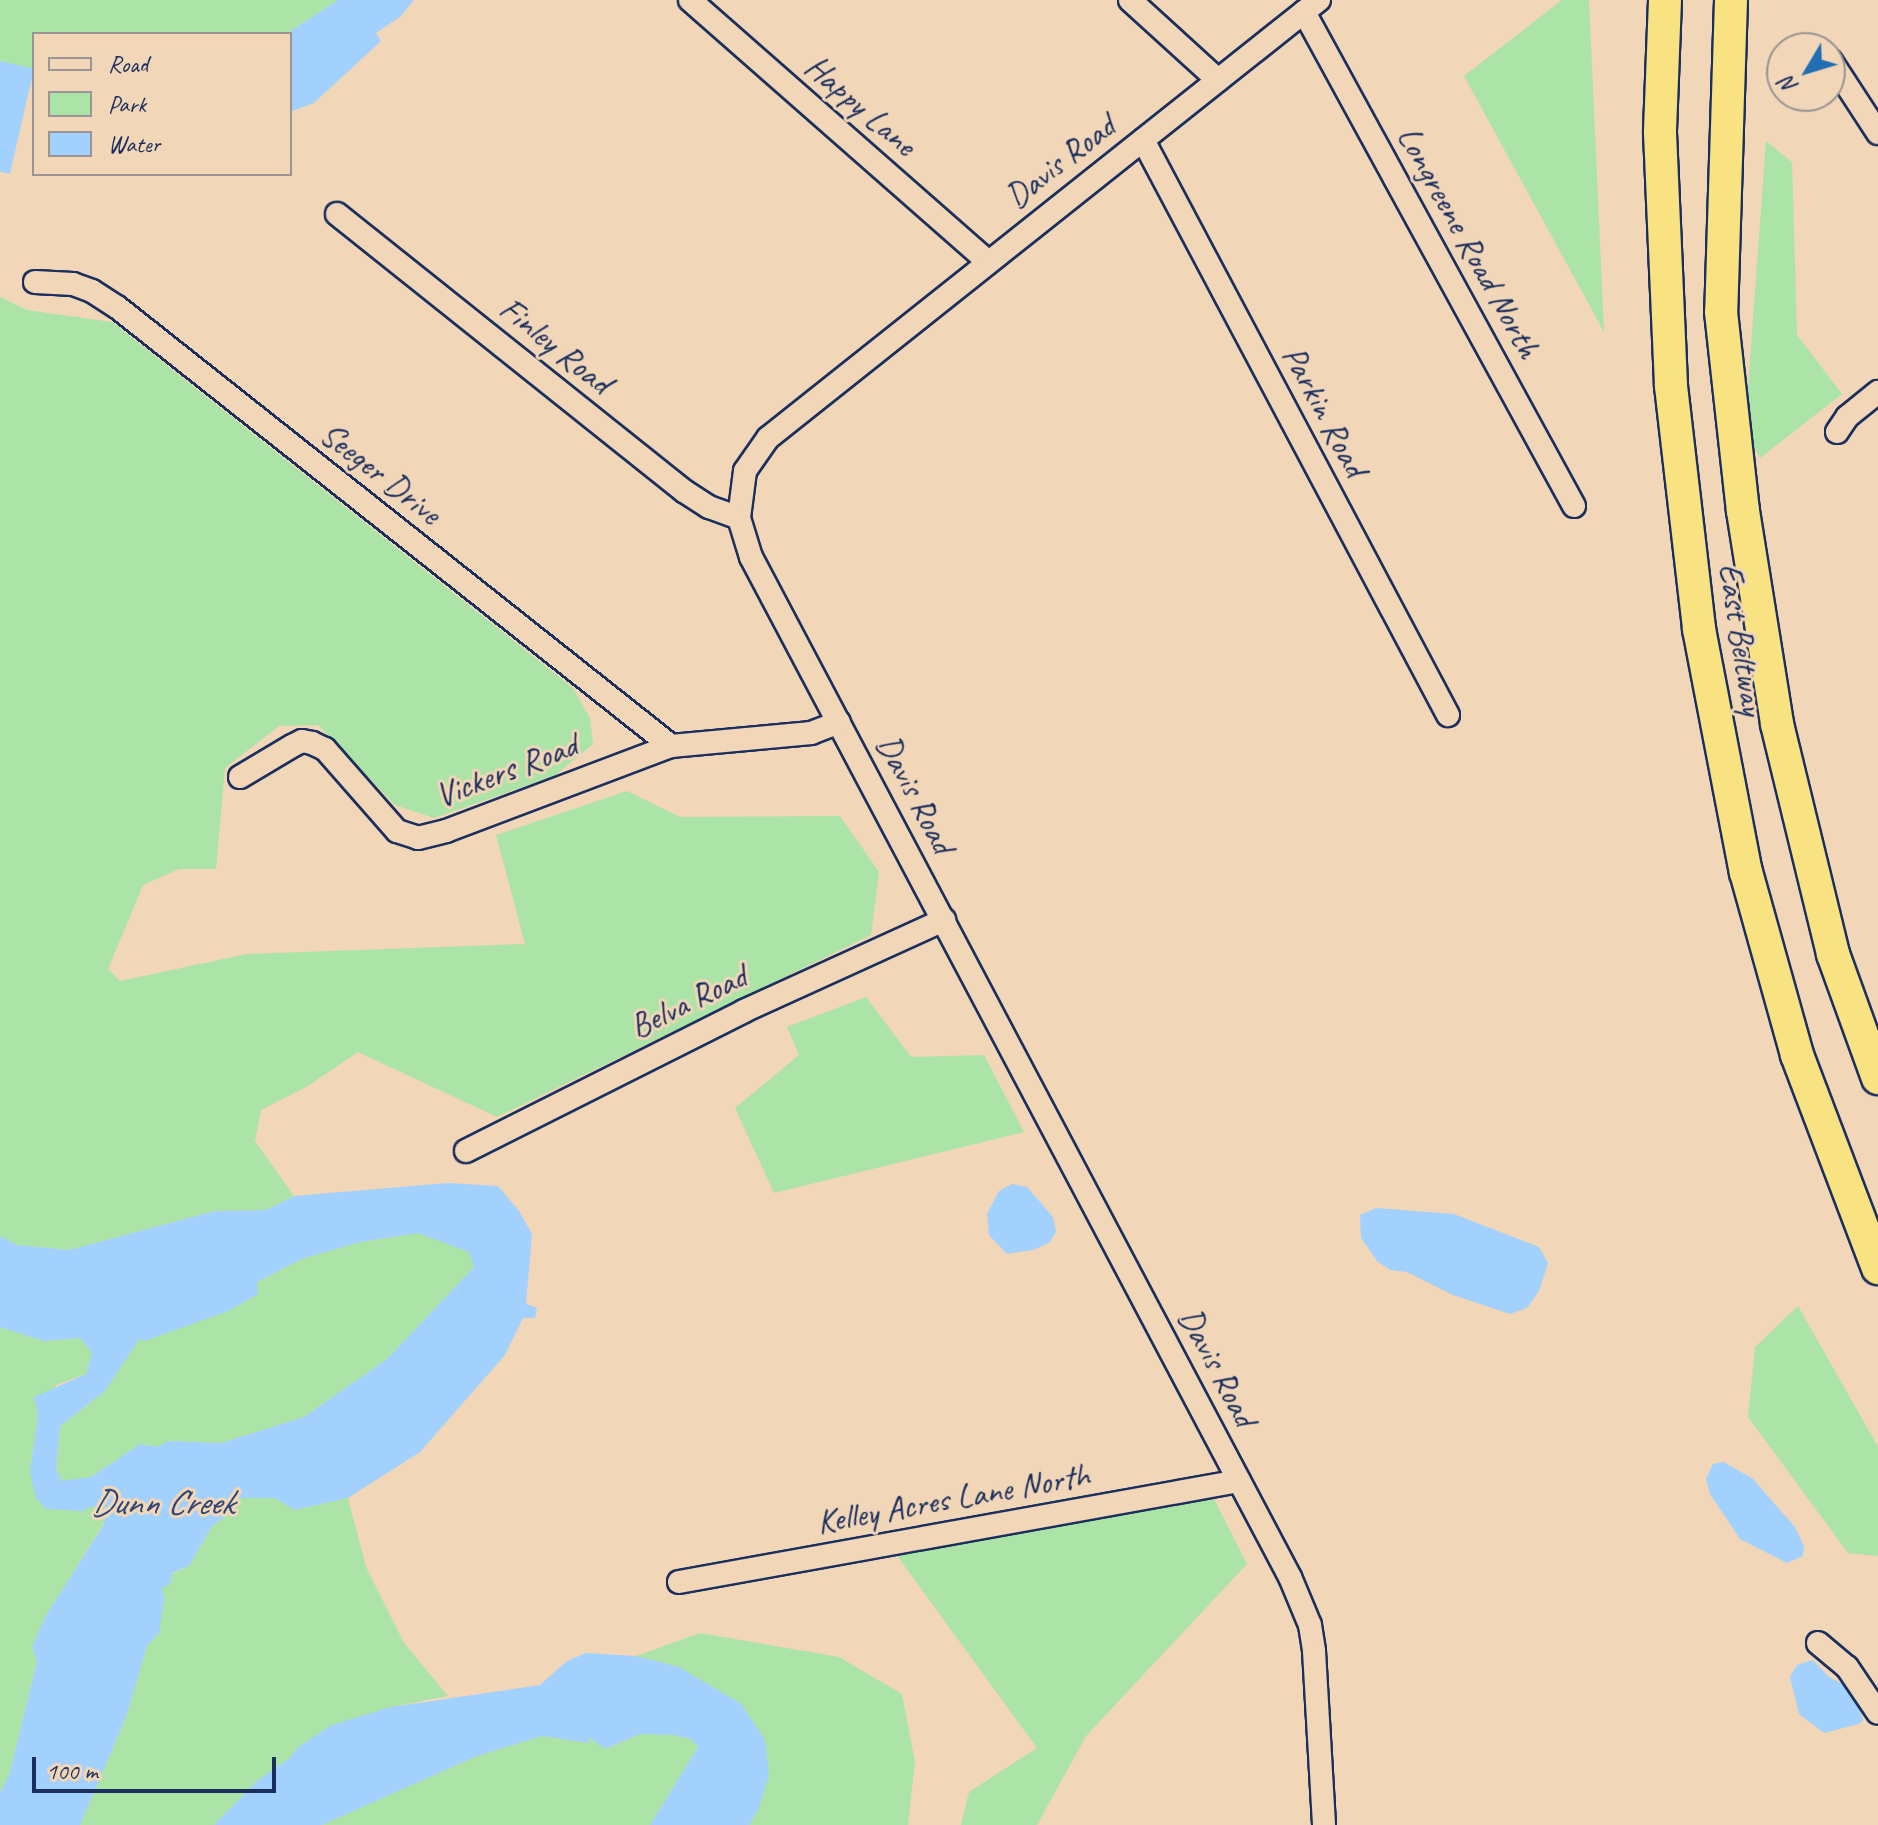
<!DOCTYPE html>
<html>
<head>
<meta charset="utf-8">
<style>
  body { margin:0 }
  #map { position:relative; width:1878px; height:1825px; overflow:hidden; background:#f1d6b8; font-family:Caveat,sans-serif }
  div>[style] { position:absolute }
  .green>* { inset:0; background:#ace3a6 }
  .water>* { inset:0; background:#a2d1fe; transform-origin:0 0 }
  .roads { filter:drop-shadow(2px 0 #1b2f5e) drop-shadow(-2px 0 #1b2f5e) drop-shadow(0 2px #1b2f5e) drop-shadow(0 -2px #1b2f5e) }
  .minor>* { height:22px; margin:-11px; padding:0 11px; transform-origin:11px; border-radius:11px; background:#f1d6b8 }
  .highway>* { height:32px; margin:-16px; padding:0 16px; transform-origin:16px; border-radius:16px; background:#f8e281 }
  span { translate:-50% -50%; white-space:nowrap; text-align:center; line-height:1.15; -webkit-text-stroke:6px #f1d6b8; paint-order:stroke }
  .street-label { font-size:34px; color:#1b2f5e }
  .water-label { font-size:36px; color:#2f4776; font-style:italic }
  .legend { position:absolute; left:32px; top:32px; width:260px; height:144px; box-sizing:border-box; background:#f1d6b8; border:2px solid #9b9394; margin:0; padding:10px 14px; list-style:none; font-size:24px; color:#1b2f5e }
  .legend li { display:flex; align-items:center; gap:16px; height:40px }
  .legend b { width:40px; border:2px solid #9b9394 }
  .north { position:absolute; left:1766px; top:32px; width:80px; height:80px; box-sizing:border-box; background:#f1d6b8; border:2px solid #9b9394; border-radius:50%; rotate:232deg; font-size:22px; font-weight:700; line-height:32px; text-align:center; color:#1b2f5e }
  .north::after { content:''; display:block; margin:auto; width:28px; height:36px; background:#1f6fb2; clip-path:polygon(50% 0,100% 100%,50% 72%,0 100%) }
  .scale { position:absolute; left:32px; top:1757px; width:244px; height:36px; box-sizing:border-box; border:4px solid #1b2f5e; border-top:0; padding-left:10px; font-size:24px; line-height:28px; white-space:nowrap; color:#1b2f5e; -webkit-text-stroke:6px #f1d6b8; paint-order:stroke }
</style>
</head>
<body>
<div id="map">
  <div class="green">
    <i style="clip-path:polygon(0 0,338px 0,286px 34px,34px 34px,34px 69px,0 61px)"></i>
    <i style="clip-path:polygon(1562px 0,1589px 0,1604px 332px,1464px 76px)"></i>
    <i style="clip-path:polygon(1766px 141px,1792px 162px,1797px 335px,1842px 394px,1760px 458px,1745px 428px)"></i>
    <i style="clip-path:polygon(0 297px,27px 310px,112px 322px,573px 688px,590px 718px,593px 744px,554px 776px,434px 818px,395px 805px,318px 725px,279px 726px,225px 768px,216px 869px,179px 869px,143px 885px,108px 969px,120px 981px,247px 954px,525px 944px,496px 835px,627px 791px,680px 817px,840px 816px,879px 872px,871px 935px,497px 1117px,358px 1052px,308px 1086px,261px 1110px,255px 1141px,294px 1196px,266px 1210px,215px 1211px,69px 1250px,17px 1245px,0 1236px)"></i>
    <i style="clip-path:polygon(866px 997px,911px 1057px,984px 1055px,1024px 1132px,774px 1193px,735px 1108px,799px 1055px,787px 1027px)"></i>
    <i style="clip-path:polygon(418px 1233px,470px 1252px,474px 1267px,387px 1359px,304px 1417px,221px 1443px,168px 1441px,158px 1447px,140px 1444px,91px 1477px,62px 1482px,56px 1469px,60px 1426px,105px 1391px,139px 1339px,258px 1294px,257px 1282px,302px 1259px,360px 1242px)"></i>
    <i style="clip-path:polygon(1798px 1306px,1878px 1447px,1878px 1556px,1848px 1553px,1748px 1417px,1755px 1347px)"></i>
    <i style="clip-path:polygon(0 1327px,44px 1341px,80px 1338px,92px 1353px,86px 1374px,56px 1385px,38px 1415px,30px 1470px,88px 1507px,105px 1506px,104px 1523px,45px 1617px,33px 1646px,37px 1660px,10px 1772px,0 1793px)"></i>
    <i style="clip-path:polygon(1213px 1497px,1247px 1564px,1086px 1736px,1037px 1825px,961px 1825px,969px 1792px,1037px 1748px,895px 1553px)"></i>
    <i style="clip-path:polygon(239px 1498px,275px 1498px,294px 1510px,348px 1498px,366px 1567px,404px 1643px,448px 1696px,391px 1707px,298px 1747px,290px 1758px,258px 1780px,214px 1825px,80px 1825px,126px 1717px,147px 1646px,159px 1633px,162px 1588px,172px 1574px,189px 1566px,212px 1526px,229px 1514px)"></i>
    <i style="clip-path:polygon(700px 1633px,839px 1657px,902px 1694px,915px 1762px,908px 1825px,749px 1825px,758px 1810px,679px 1667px,636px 1656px)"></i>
    <i style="clip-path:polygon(640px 1734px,673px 1735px,691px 1739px,698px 1747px,650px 1825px,322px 1825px,477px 1756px,542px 1736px,589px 1743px,588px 1737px,596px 1739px,606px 1749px)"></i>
  </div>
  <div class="water">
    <i style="clip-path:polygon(338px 0,414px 0,400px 17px,376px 33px,381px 41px,314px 103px,290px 112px,290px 34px,286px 34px)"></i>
    <i style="left:0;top:61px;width:35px;height:108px;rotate:13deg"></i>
    <i style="clip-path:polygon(evenodd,448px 1183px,498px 1186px,519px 1211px,532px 1234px,526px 1304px,537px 1308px,535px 1318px,523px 1318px,505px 1355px,420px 1452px,348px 1498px,294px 1510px,275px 1498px,239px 1498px,229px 1514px,212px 1526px,189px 1566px,172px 1573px,170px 1584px,162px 1588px,164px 1599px,159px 1633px,147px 1646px,126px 1717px,80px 1825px,0 1825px,0 1793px,10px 1772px,37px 1661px,32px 1647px,45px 1617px,104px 1524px,105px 1507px,88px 1507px,85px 1511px,46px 1509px,35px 1496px,30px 1470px,38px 1415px,34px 1397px,86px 1374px,92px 1353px,80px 1338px,44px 1341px,0 1327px,0 1236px,17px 1245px,69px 1250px,215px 1211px,266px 1210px,294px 1196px,448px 1183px,418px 1233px,469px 1252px,474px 1267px,387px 1359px,304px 1417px,221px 1443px,168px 1441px,158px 1447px,140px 1444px,91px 1477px,62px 1481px,56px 1469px,60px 1426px,105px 1391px,139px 1339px,145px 1341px,228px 1311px,258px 1294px,257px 1282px,302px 1259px,360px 1242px,418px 1233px)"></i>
    <i style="clip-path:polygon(1012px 1184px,1027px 1187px,1053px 1217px,1056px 1232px,1049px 1243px,1033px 1250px,1007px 1254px,989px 1235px,987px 1214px,999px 1191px)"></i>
    <i style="clip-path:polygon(1376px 1208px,1454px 1214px,1539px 1247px,1548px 1263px,1539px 1291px,1527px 1308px,1510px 1314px,1453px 1295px,1407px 1272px,1390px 1270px,1377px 1261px,1361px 1238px,1360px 1215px)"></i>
    <i style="clip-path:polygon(1723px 1462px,1752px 1478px,1795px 1527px,1804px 1546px,1803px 1556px,1787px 1563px,1740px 1539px,1710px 1494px,1706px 1479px,1713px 1464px)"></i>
    <i style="clip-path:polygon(586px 1653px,636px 1656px,679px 1667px,741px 1704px,765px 1740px,769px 1775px,758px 1810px,749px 1825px,650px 1825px,698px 1747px,691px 1739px,673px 1735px,640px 1734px,605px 1749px,589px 1737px,589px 1743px,542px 1736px,477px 1756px,322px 1825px,214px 1825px,258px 1780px,290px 1758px,298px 1747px,332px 1725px,391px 1707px,540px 1685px,567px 1661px)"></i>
    <i style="clip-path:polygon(1813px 1660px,1829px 1677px,1846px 1686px,1858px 1704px,1863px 1720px,1859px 1724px,1824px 1733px,1799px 1714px,1790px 1677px,1797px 1665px)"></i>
  </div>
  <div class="roads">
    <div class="minor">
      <i style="left:690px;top:0;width:397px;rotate:41.3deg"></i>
      <i style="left:1130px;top:0;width:119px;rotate:42.3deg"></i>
      <i style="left:1319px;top:0;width:704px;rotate:141.52deg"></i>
      <i style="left:768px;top:438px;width:40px;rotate:124.9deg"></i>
      <i style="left:745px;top:471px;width:47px;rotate:97.3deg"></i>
      <i style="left:739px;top:518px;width:41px;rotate:72.9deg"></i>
      <i style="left:751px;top:557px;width:1154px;rotate:62.15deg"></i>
      <i style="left:1290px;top:1577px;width:52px;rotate:67.4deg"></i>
      <i style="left:1310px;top:1625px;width:26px;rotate:81deg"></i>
      <i style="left:1314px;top:1651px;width:174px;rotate:86.7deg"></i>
      <i style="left:1304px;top:12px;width:563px;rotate:61.34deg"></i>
      <i style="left:1831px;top:61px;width:86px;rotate:56.9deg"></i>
      <i style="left:1143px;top:140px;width:651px;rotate:62.06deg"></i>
      <i style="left:337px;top:214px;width:444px;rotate:38.6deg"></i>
      <i style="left:684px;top:491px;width:30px;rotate:33deg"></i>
      <i style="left:709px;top:507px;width:32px;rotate:20deg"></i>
      <i style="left:35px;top:282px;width:38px;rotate:3deg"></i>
      <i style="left:73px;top:284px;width:20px;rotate:20deg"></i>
      <i style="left:92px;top:291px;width:30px;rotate:33deg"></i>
      <i style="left:117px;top:307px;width:707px;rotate:38.39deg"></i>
      <i style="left:1837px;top:432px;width:18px;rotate:-56deg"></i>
      <i style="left:1847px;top:417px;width:40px;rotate:-39deg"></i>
      <i style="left:240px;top:777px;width:61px;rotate:-30.8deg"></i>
      <i style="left:292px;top:746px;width:11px;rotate:-27deg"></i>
      <i style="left:302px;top:741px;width:10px;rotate:11deg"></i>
      <i style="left:312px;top:743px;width:14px;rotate:25deg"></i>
      <i style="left:325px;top:749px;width:109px;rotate:48.7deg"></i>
      <i style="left:397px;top:831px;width:22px;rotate:18deg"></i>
      <i style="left:418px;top:838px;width:29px;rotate:-14deg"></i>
      <i style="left:446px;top:831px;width:241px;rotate:-20.7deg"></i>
      <i style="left:671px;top:746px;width:141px;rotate:-5.3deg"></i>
      <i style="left:811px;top:733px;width:30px;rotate:-21deg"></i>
      <i style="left:466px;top:1151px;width:311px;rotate:-26.7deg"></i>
      <i style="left:744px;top:1011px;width:220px;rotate:-24.5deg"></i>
      <i style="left:679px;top:1582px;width:569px;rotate:-10.22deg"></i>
      <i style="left:1818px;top:1643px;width:38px;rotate:40deg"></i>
      <i style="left:1847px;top:1667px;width:55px;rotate:56deg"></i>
    </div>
    <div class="highway">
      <i style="left:1665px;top:0;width:133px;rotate:92.2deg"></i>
      <i style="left:1660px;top:133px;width:253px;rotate:87.5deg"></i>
      <i style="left:1671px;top:386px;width:245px;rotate:83.4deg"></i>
      <i style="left:1699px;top:629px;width:248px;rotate:79.1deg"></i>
      <i style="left:1746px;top:872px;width:190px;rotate:74.4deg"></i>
      <i style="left:1797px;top:1055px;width:228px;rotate:69.2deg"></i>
      <i style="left:1731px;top:0;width:312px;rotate:91.8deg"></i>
      <i style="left:1721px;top:312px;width:200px;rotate:83.7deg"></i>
      <i style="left:1743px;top:511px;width:216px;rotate:80.9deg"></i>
      <i style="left:1777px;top:724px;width:237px;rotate:76.3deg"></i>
      <i style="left:1833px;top:954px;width:132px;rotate:70.1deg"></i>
    </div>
  </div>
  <div class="street-label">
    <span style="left:861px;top:105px;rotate:41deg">Happy Lane</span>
    <span style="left:1060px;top:161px;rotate:-38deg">Davis Road</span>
    <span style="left:1469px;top:242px;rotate:61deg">Longreene Road North</span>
    <span style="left:556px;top:345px;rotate:39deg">Finley Road</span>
    <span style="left:1325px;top:411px;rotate:62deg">Parkin Road</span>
    <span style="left:381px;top:473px;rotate:38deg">Seeger Drive</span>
    <span style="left:1742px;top:639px;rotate:81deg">East Beltway</span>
    <span style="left:506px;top:770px;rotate:-21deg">Vickers Road</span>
    <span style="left:916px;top:794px;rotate:62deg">Davis Road</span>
    <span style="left:688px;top:1001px;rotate:-26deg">Belva Road</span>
    <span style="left:1218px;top:1367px;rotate:62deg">Davis Road</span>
    <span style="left:953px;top:1498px;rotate:-10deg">Kelley Acres Lane North</span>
  </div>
  <div class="water-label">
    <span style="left:162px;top:1503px">Dunn Creek</span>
  </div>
  <ul class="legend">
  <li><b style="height:10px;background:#f1d6b8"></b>Road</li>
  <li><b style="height:22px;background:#ace3a6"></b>Park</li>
  <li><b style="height:22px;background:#a2d1fe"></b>Water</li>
  </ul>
  <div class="north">N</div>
  <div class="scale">100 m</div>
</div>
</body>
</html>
